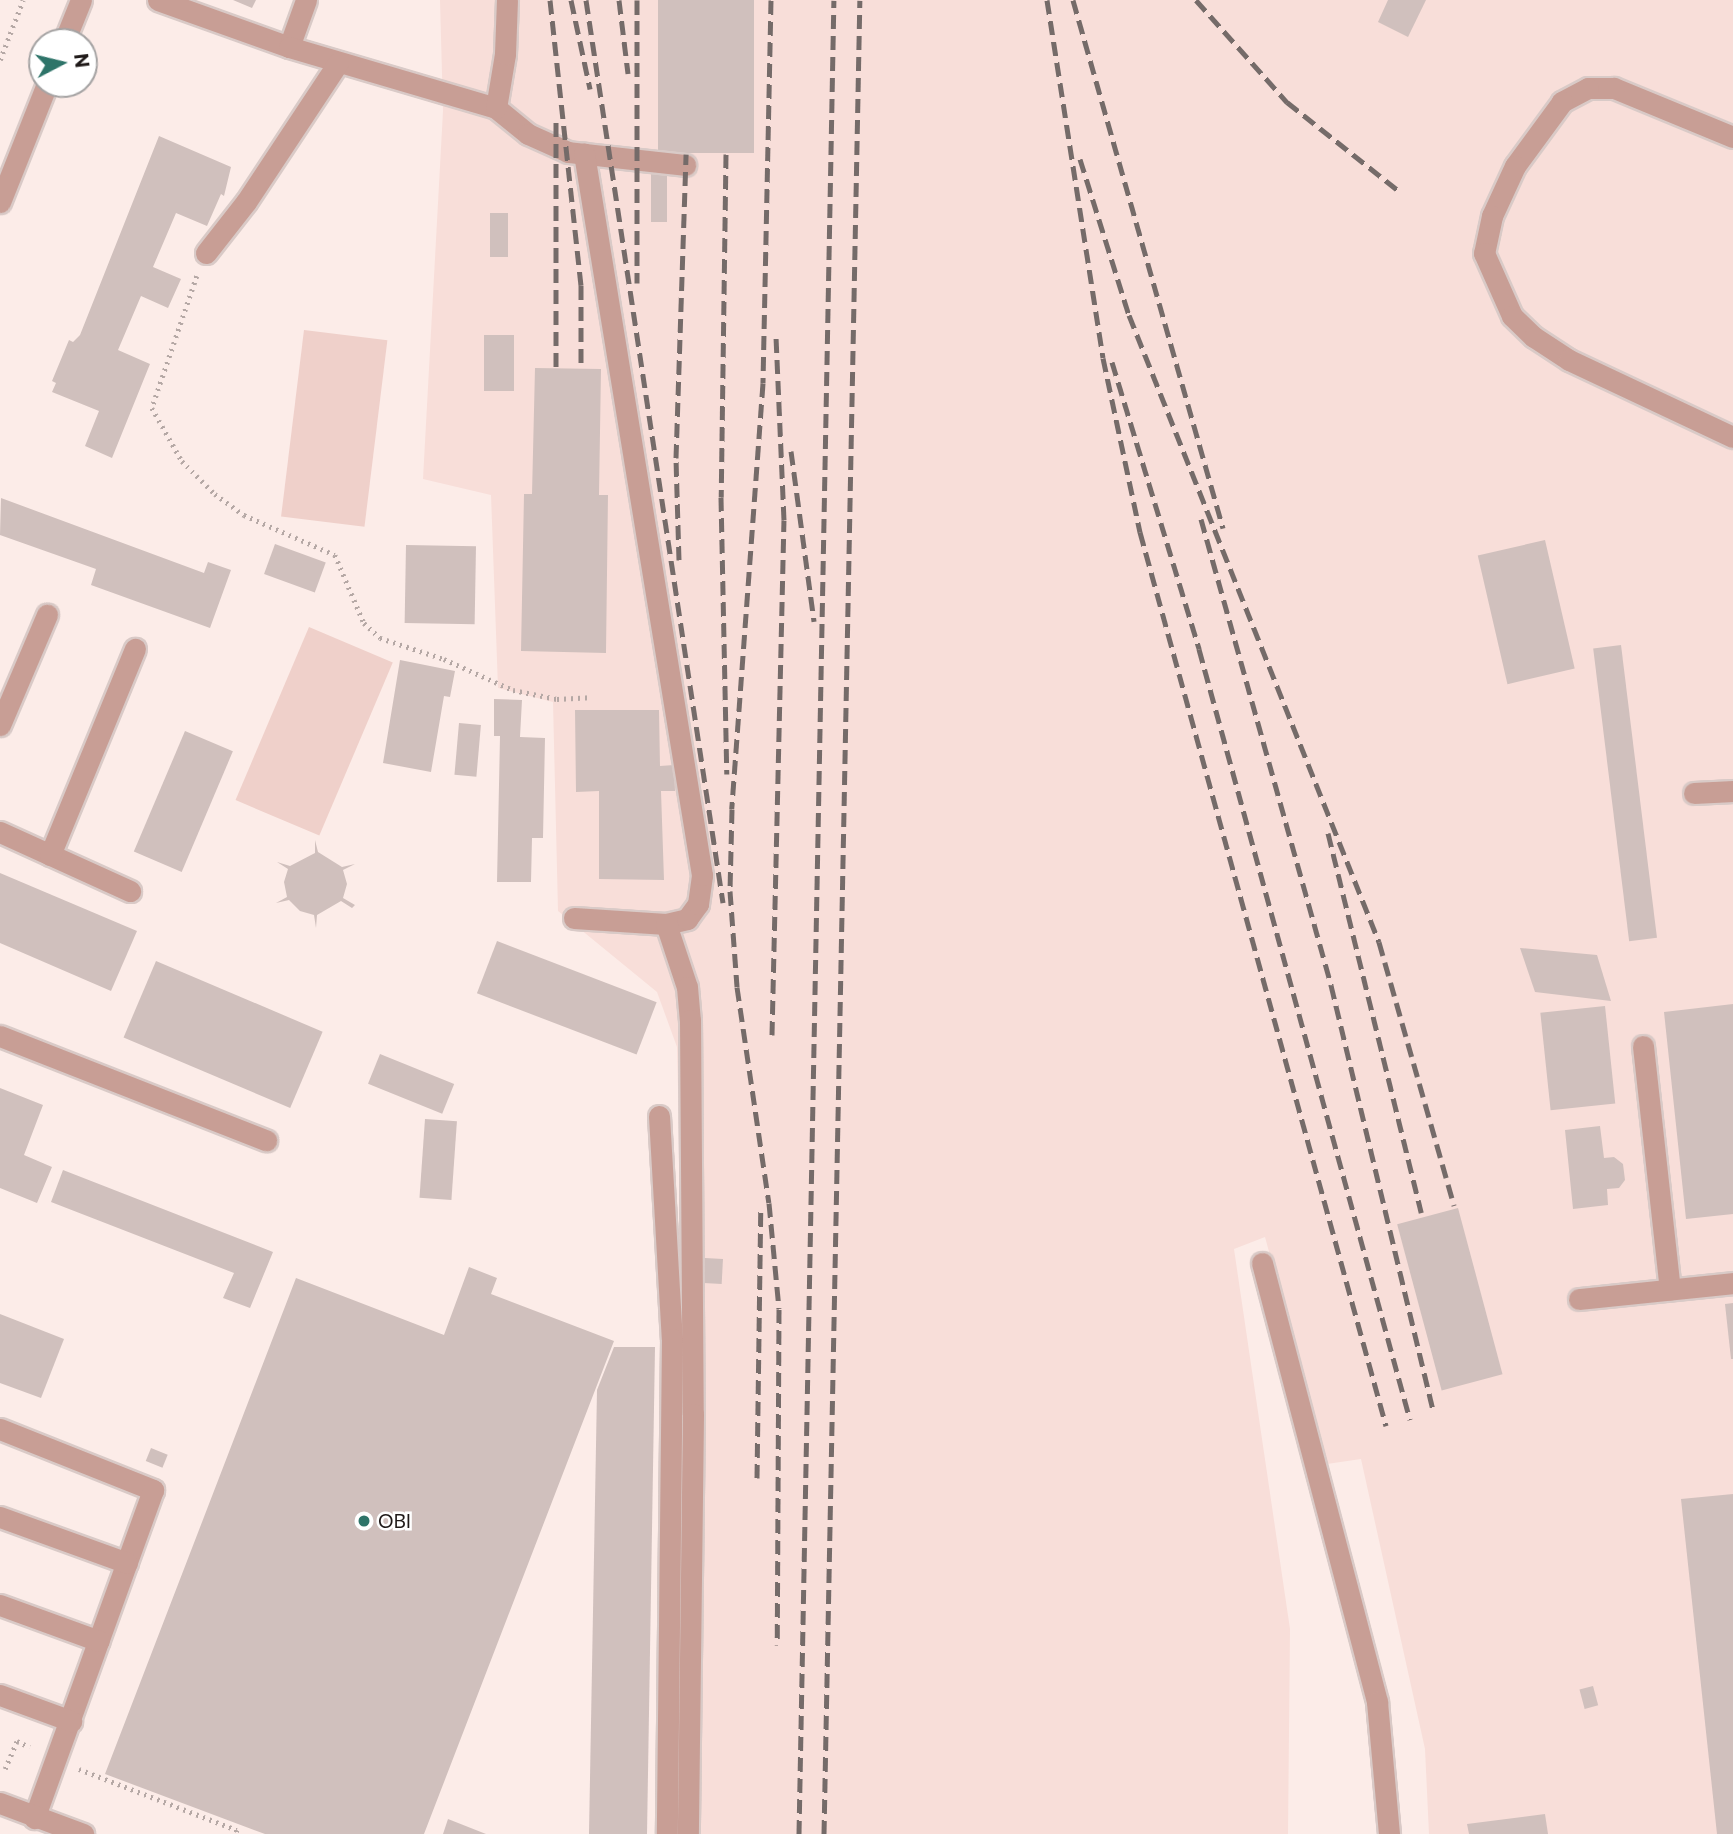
<!DOCTYPE html>
<html>
<head>
<meta charset="utf-8">
<style>
  body { margin:0 }
  #map { position:relative; width:1733px; height:1834px; overflow:hidden; background:#fcece8; font-family:Commissioner,sans-serif }
  div>[style] { position:absolute }
  .built>* { inset:0; background:#f8ded9 }
  .green>* { inset:0; background:#efd0ca; transform-origin:0 0 }
  .building>* { inset:0; background:#d0c0bd; transform-origin:0 0 }
  .path>* { height:4.5px; margin-top:-2.25px; transform-origin:0; background:repeating-linear-gradient(90deg,#b5a8a5 0 2px,transparent 0 7px) }
  .roads { filter:drop-shadow(2px 0 #d9cac7) drop-shadow(-2px 0 #d9cac7) drop-shadow(0 2px #d9cac7) drop-shadow(0 -2px #d9cac7) }
  .service>* { height:21px; margin:-10.5px; padding:0 10.5px; transform-origin:10.5px; border-radius:10.5px; background:#c89e95 }
  .minor>* { height:21px; margin:-10.5px; padding:0 10.5px; transform-origin:10.5px; border-radius:10.5px; background:#c89e95 }
  .tertiary>* { height:21px; margin:-10.5px; padding:0 10.5px; transform-origin:10.5px; border-radius:10.5px; background:#c89e95 }
  .rail>* { height:5px; margin-top:-2.5px; transform-origin:0; background:repeating-linear-gradient(90deg,#756b69 0 14px,transparent 0 21px) }
  .dots>* { width:19px; height:19px; translate:-50% -50%; box-sizing:border-box; border:4px solid #fff; border-radius:50% }
  span { translate:-50% -50%; white-space:nowrap; text-align:center; line-height:1.15; -webkit-text-stroke:5px #fff; paint-order:stroke }
  .poi-label { font-size:19px; color:#1f1918 }
  .left { translate:0 -50%; text-align:left }
  .north { position:absolute; left:28px; top:28px; width:70px; height:70px; box-sizing:border-box; background:#fff; border:2px solid #a5a3a3; border-radius:50%; rotate:83deg; font-size:19px; font-weight:700; line-height:28px; text-align:center; color:#1f1918 }
  .north::after { content:''; display:block; margin:auto; width:24px; height:32px; background:#2e7469; clip-path:polygon(50% 0,100% 100%,50% 72%,0 100%) }
</style>
</head>
<body>
<div id="map">
  <div class="built">
    <i style="clip-path:polygon(440px 0,1733px 0,1733px 1834px,1429px 1834px,1425px 1749px,1361px 1459px,1327px 1464px,1265px 1237px,1234px 1249px,1290px 1629px,1288px 1834px,696px 1834px,677px 1047px,657px 992px,558px 911px,553px 702px,498px 688px,491px 495px,423px 479px,443px 111px)"></i>
  </div>
  <div class="green">
    <i style="left:304px;top:330px;width:84px;height:188px;rotate:7deg"></i>
    <i style="left:309px;top:627px;width:91px;height:188px;rotate:23deg"></i>
  </div>
  <div class="building">
    <i style="clip-path:polygon(233px 0,256px 0,252px 8px)"></i>
    <i style="left:658px;top:0;width:96px;height:153px"></i>
    <i style="clip-path:polygon(1388px 0,1426px 0,1408px 37px,1378px 22px)"></i>
    <i style="clip-path:polygon(159px 136px,231px 167px,224px 196px,221px 194px,207px 226px,176px 213px,153px 267px,181px 279px,168px 308px,141px 296px,118px 350px,150px 364px,112px 458px,85px 446px,99px 411px,52px 392px,56px 383px,52px 381px,69px 340px,73px 342px,80px 335px)"></i>
    <i style="left:651px;top:172px;width:16px;height:50px"></i>
    <i style="left:490px;top:213px;width:18px;height:44px"></i>
    <i style="left:484px;top:335px;width:30px;height:56px"></i>
    <i style="clip-path:polygon(535px 368px,601px 369px,599px 495px,608px 495px,606px 653px,521px 651px,524px 494px,532px 494px)"></i>
    <i style="clip-path:polygon(1px 498px,204px 573px,208px 562px,231px 570px,210px 628px,91px 585px,96px 569px,0 535px)"></i>
    <i style="left:1545px;top:540px;width:132px;height:69px;rotate:77deg"></i>
    <i style="left:275px;top:544px;width:54px;height:32px;rotate:20deg"></i>
    <i style="left:406px;top:545px;width:70px;height:78px;rotate:1deg"></i>
    <i style="left:1621px;top:645px;width:295px;height:28px;rotate:83deg"></i>
    <i style="clip-path:polygon(400px 660px,455px 671px,450px 697px,444px 696px,431px 772px,383px 763px)"></i>
    <i style="clip-path:polygon(494px 699px,522px 700px,520px 737px,545px 738px,543px 838px,532px 838px,531px 882px,497px 882px,500px 736px,494px 736px)"></i>
    <i style="clip-path:polygon(575px 710px,659px 710px,660px 766px,674px 765px,675px 791px,661px 791px,664px 880px,599px 879px,599px 791px,576px 792px)"></i>
    <i style="left:459px;top:723px;width:22px;height:52px;rotate:5deg"></i>
    <i style="left:185px;top:731px;width:52px;height:131px;rotate:23deg"></i>
    <i style="clip-path:polygon(315px 840px,318px 852px,342px 867px,355px 864px,343px 870px,347px 884px,343px 898px,355px 905px,352px 908px,341px 901px,317px 915px,316px 928px,314px 915px,300px 911px,289px 900px,276px 903px,287px 897px,284px 882px,288px 869px,277px 862px,290px 866px,315px 853px)"></i>
    <i style="clip-path:polygon(0 873px,137px 931px,111px 991px,0 943px)"></i>
    <i style="left:497px;top:941px;width:171px;height:56px;rotate:21deg"></i>
    <i style="clip-path:polygon(1520px 948px,1597px 955px,1611px 1001px,1535px 992px)"></i>
    <i style="left:156px;top:961px;width:181px;height:83px;rotate:23deg"></i>
    <i style="clip-path:polygon(1733px 1004px,1733px 1214px,1686px 1219px,1664px 1012px)"></i>
    <i style="left:1605px;top:1006px;width:98px;height:65px;rotate:84deg"></i>
    <i style="left:380px;top:1054px;width:80px;height:32px;rotate:22deg"></i>
    <i style="clip-path:polygon(0 1088px,43px 1105px,24px 1155px,52px 1167px,37px 1203px,0 1188px)"></i>
    <i style="left:425px;top:1119px;width:32px;height:79px;rotate:4deg"></i>
    <i style="clip-path:polygon(1600px 1126px,1604px 1158px,1614px 1157px,1623px 1164px,1625px 1180px,1619px 1188px,1607px 1189px,1608px 1205px,1573px 1209px,1565px 1130px)"></i>
    <i style="clip-path:polygon(63px 1170px,273px 1252px,250px 1308px,223px 1298px,234px 1273px,51px 1202px)"></i>
    <i style="left:1458px;top:1208px;width:172px;height:63px;rotate:75deg"></i>
    <i style="left:705px;top:1258px;width:18px;height:25px;rotate:3deg"></i>
    <i style="clip-path:polygon(469px 1267px,497px 1278px,491px 1294px,614px 1341px,424px 1834px,265px 1834px,105px 1774px,296px 1278px,444px 1335px)"></i>
    <i style="clip-path:polygon(1733px 1303px,1733px 1359px,1731px 1359px,1725px 1304px)"></i>
    <i style="clip-path:polygon(0 1314px,64px 1339px,41px 1398px,0 1383px)"></i>
    <i style="clip-path:polygon(614px 1347px,655px 1347px,647px 1834px,589px 1834px,597px 1390px)"></i>
    <i style="left:151px;top:1448px;width:18px;height:14px;rotate:22deg"></i>
    <i style="clip-path:polygon(1733px 1494px,1733px 1834px,1717px 1834px,1681px 1499px)"></i>
    <i style="left:1593px;top:1686px;width:20px;height:14px;rotate:75deg"></i>
    <i style="clip-path:polygon(1545px 1814px,1548px 1834px,1469px 1834px,1467px 1824px)"></i>
    <i style="clip-path:polygon(448px 1819px,486px 1834px,443px 1834px)"></i>
  </div>
  <div class="path">
    <i style="left:0;top:60px;width:64px;rotate:-69deg"></i>
    <i style="left:197px;top:276px;width:139px;rotate:108.8deg"></i>
    <i style="left:152px;top:408px;width:61px;rotate:60.5deg"></i>
    <i style="left:182px;top:461px;width:47px;rotate:45deg"></i>
    <i style="left:215px;top:494px;width:36px;rotate:36deg"></i>
    <i style="left:244px;top:515px;width:99px;rotate:23.7deg"></i>
    <i style="left:335px;top:555px;width:74px;rotate:66.9deg"></i>
    <i style="left:364px;top:623px;width:22px;rotate:43deg"></i>
    <i style="left:380px;top:638px;width:67px;rotate:18.2deg"></i>
    <i style="left:444px;top:659px;width:76px;rotate:24.2deg"></i>
    <i style="left:513px;top:690px;width:45px;rotate:11.6deg"></i>
    <i style="left:557px;top:699px;width:33px;rotate:-3deg"></i>
    <i style="left:5px;top:1769px;width:30px;rotate:-67deg"></i>
    <i style="left:17px;top:1741px;width:14px;rotate:25deg"></i>
    <i style="left:79px;top:1769px;width:169px;rotate:21.1deg"></i>
    <i style="left:237px;top:1830px;width:4px;rotate:104deg"></i>
  </div>
  <div class="roads">
    <div class="service">
      <i style="left:158px;top:0;width:139px;rotate:19.7deg"></i>
      <i style="left:289px;top:47px;width:50px;rotate:-70.1deg"></i>
      <i style="left:289px;top:47px;width:216px;rotate:16.4deg"></i>
      <i style="left:496px;top:108px;width:41px;rotate:39.1deg"></i>
      <i style="left:528px;top:134px;width:44px;rotate:24.2deg"></i>
      <i style="left:568px;top:152px;width:118px;rotate:6.3deg"></i>
      <i style="left:496px;top:108px;width:55px;rotate:-80.5deg"></i>
      <i style="left:505px;top:54px;width:54px;rotate:-87.9deg"></i>
      <i style="left:1733px;top:137px;width:129px;rotate:-157.6deg"></i>
      <i style="left:1614px;top:88px;width:26px;rotate:180deg"></i>
      <i style="left:1588px;top:88px;width:30px;rotate:152deg"></i>
      <i style="left:1562px;top:102px;width:79px;rotate:126.3deg"></i>
      <i style="left:1515px;top:166px;width:55px;rotate:114.7deg"></i>
      <i style="left:1492px;top:216px;width:38px;rotate:102deg"></i>
      <i style="left:1484px;top:253px;width:69px;rotate:66deg"></i>
      <i style="left:1512px;top:316px;width:30px;rotate:44deg"></i>
      <i style="left:1534px;top:337px;width:42px;rotate:33.3deg"></i>
      <i style="left:1569px;top:360px;width:181px;rotate:25.2deg"></i>
      <i style="left:206px;top:253px;width:65px;rotate:-51.9deg"></i>
      <i style="left:246px;top:202px;width:167px;rotate:-56.5deg"></i>
      <i style="left:0;top:725px;width:120px;rotate:-66.9deg"></i>
      <i style="left:1694px;top:793px;width:39px;rotate:-3deg"></i>
      <i style="left:0;top:832px;width:143px;rotate:24.4deg"></i>
      <i style="left:50px;top:855px;width:223px;rotate:-67.6deg"></i>
      <i style="left:574px;top:918px;width:92px;rotate:3.7deg"></i>
      <i style="left:666px;top:924px;width:22px;rotate:-13deg"></i>
      <i style="left:687px;top:919px;width:19px;rotate:-54deg"></i>
      <i style="left:698px;top:904px;width:29px;rotate:-82deg"></i>
      <i style="left:702px;top:875px;width:731px;rotate:-99.29deg"></i>
      <i style="left:666px;top:924px;width:66px;rotate:71.6deg"></i>
      <i style="left:687px;top:987px;width:33px;rotate:85deg"></i>
      <i style="left:690px;top:1020px;width:394px;rotate:89.6deg"></i>
      <i style="left:693px;top:1414px;width:420px;rotate:90.7deg"></i>
      <i style="left:0;top:1036px;width:286px;rotate:21.4deg"></i>
      <i style="left:1643px;top:1046px;width:245px;rotate:83.7deg"></i>
      <i style="left:659px;top:1116px;width:223px;rotate:86.7deg"></i>
      <i style="left:672px;top:1339px;width:495px;rotate:90.6deg"></i>
      <i style="left:1262px;top:1263px;width:454px;rotate:75.3deg"></i>
      <i style="left:1377px;top:1702px;width:133px;rotate:84.8deg"></i>
      <i style="left:1579px;top:1299px;width:155px;rotate:-5.9deg"></i>
      <i style="left:0;top:1429px;width:165px;rotate:21.7deg"></i>
      <i style="left:153px;top:1490px;width:349px;rotate:109.9deg"></i>
      <i style="left:0;top:1517px;width:135px;rotate:19.9deg"></i>
      <i style="left:0;top:1605px;width:105px;rotate:20deg"></i>
      <i style="left:0;top:1695px;width:76px;rotate:20.1deg"></i>
    </div>
    <div class="minor">
      <i style="left:0;top:1803px;width:89px;rotate:20.5deg"></i>
    </div>
    <div class="tertiary">
      <i style="left:64px;top:42px;width:45px;rotate:-68deg"></i>
      <i style="left:0;top:202px;width:127px;rotate:-68.3deg"></i>
    </div>
  </div>
  <div class="rail">
    <i style="left:550px;top:0;width:287px;rotate:83.8deg"></i>
    <i style="left:581px;top:285px;width:83px;rotate:90deg"></i>
    <i style="left:571px;top:0;width:91px;rotate:77.9deg"></i>
    <i style="left:586px;top:0;width:913px;rotate:81.37deg"></i>
    <i style="left:619px;top:0;width:74px;rotate:83deg"></i>
    <i style="left:637px;top:0;width:283px;rotate:90deg"></i>
    <i style="left:771px;top:0;width:383px;rotate:91.2deg"></i>
    <i style="left:763px;top:383px;width:427px;rotate:94.2deg"></i>
    <i style="left:732px;top:809px;width:82px;rotate:91.4deg"></i>
    <i style="left:730px;top:891px;width:96px;rotate:85.8deg"></i>
    <i style="left:737px;top:987px;width:218px;rotate:81.6deg"></i>
    <i style="left:769px;top:1203px;width:106px;rotate:84.6deg"></i>
    <i style="left:779px;top:1309px;width:336px;rotate:90.3deg"></i>
    <i style="left:1047px;top:0;width:362px;rotate:81.1deg"></i>
    <i style="left:1103px;top:358px;width:178px;rotate:78deg"></i>
    <i style="left:1140px;top:532px;width:927px;rotate:74.61deg"></i>
    <i style="left:1073px;top:0;width:549px;rotate:74.14deg"></i>
    <i style="left:1196px;top:0;width:137px;rotate:48.3deg"></i>
    <i style="left:1287px;top:102px;width:143px;rotate:38.5deg"></i>
    <i style="left:556px;top:122px;width:246px;rotate:90deg"></i>
    <i style="left:726px;top:154px;width:343px;rotate:90.8deg"></i>
    <i style="left:721px;top:497px;width:277px;rotate:88.8deg"></i>
    <i style="left:1080px;top:159px;width:164px;rotate:72.6deg"></i>
    <i style="left:1129px;top:315px;width:675px;rotate:68.26deg"></i>
    <i style="left:1379px;top:942px;width:274px;rotate:74.1deg"></i>
    <i style="left:1112px;top:362px;width:300px;rotate:73.1deg"></i>
    <i style="left:1199px;top:649px;width:799px;rotate:74.69deg"></i>
    <i style="left:791px;top:451px;width:172px;rotate:82.3deg"></i>
    <i style="left:1201px;top:519px;width:484px;rotate:74.4deg"></i>
    <i style="left:1331px;top:985px;width:440px;rotate:76.5deg"></i>
    <i style="left:679px;top:560px;width:102px;rotate:-91.7deg"></i>
    <i style="left:676px;top:458px;width:304px;rotate:-88.1deg"></i>
    <i style="left:1328px;top:833px;width:391px;rotate:76.2deg"></i>
    <i style="left:772px;top:1035px;width:515px;rotate:-88.67deg"></i>
    <i style="left:784px;top:520px;width:183px;rotate:-92.5deg"></i>
    <i style="left:757px;top:1478px;width:271px;rotate:-89.2deg"></i>
    <i style="left:799px;top:1834px;width:1834px;rotate:-88.91deg"></i>
    <i style="left:824px;top:1834px;width:1834px;rotate:-88.88deg"></i>
  </div>
  <div class="dots">
    <i style="left:364px;top:1521px;background:#2e7469"></i>
  </div>
  <div class="poi-label">
    <span class="left" style="left:378px;top:1521px">OBI</span>
  </div>
  <div class="north">N</div>
</div>
</body>
</html>
